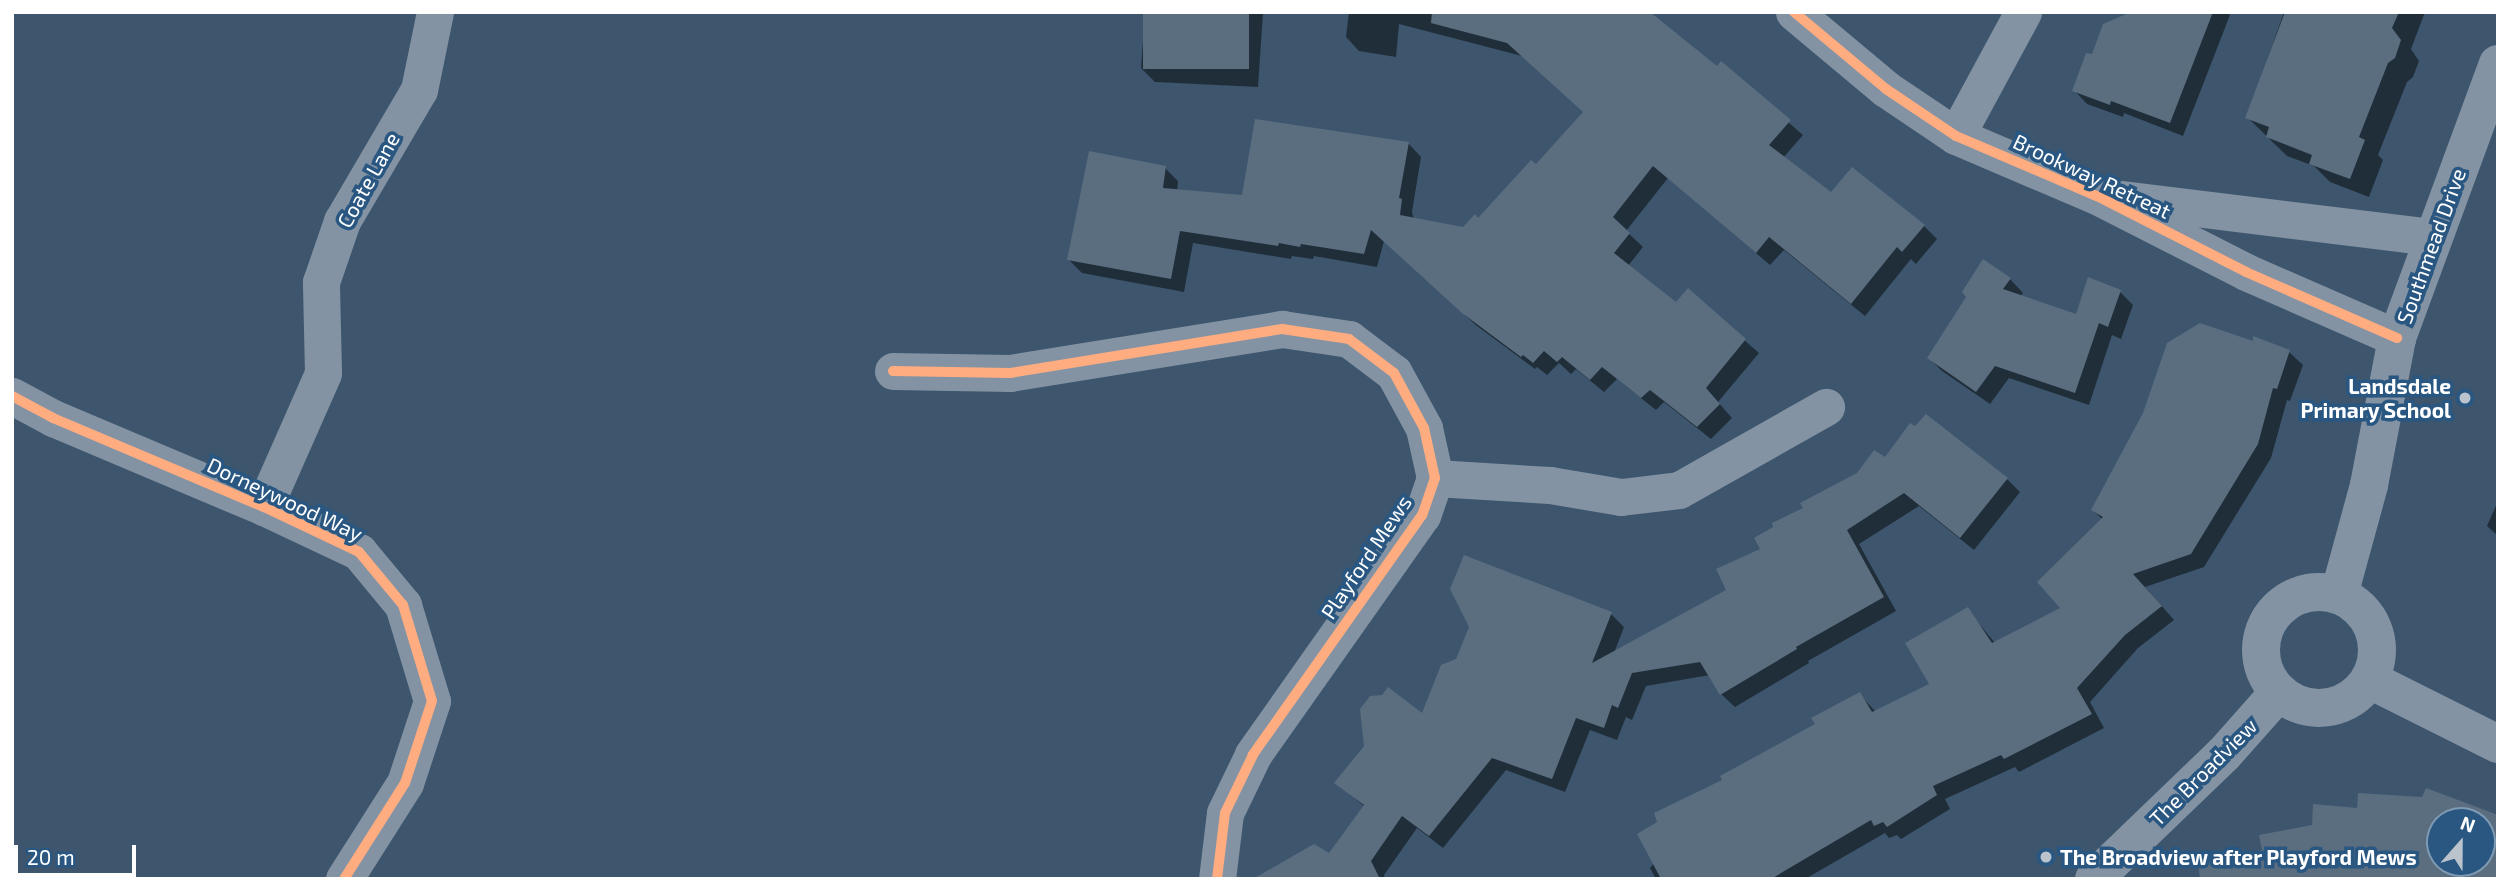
<!DOCTYPE html>
<html>
<head>
<meta charset="utf-8">
<style>
  body { margin:0 }
  #map { position:relative; width:2510px; height:891px; overflow:hidden; background:#3d566d; font-family:"Exo 2",sans-serif }
  div>[style] { position:absolute }
  .shadow>* { inset:0; background:#0007 }
  .building>* { inset:0; background:#5a6e80; transform-origin:0 0 }
  .minor>* { height:37px; margin:-18.5px; padding:0 18.5px; transform-origin:18.5px; border-radius:18.5px; background:#8393a3 }
  .tertiary>* { height:38px; margin:-19px; padding:0 19px; transform-origin:19px; border-radius:19px; background:#8393a3 }
  .tertiary>.ring { margin:-19px; padding:0; box-sizing:content-box; background:none; border:38px solid #8393a3; border-radius:50% }
  .cycleway>* { height:10px; margin:-5px; padding:0 5px; transform-origin:5px; border-radius:5px; background:#ffac80 }
  .dots>* { width:19px; height:19px; translate:-50% -50%; box-sizing:border-box; border:4px solid #295781; border-radius:50% }
  span { translate:-50% -50%; white-space:nowrap; text-align:center; line-height:1.15; -webkit-text-stroke:7px #295781; paint-order:stroke }
  .street-label { font-size:21px; color:#fff }
  .poi-label { font-size:21px; color:#fff; font-weight:700 }
  .right { translate:-100% -50%; text-align:right }
  .left { translate:0 -50%; text-align:left }
  .frame { position:absolute; inset:0; border:14px solid #fff; pointer-events:none }
  .north { position:absolute; left:2426px; top:807px; width:70px; height:70px; box-sizing:border-box; background:#295781; border:2px solid #7f9ab3; border-radius:50%; rotate:21deg; font-size:19px; font-weight:700; line-height:28px; text-align:center; color:#fff }
  .north::after { content:''; display:block; margin:auto; width:24px; height:32px; background:#bbc4cc; clip-path:polygon(50% 0,100% 100%,50% 72%,0 100%) }
  .scale { position:absolute; left:14px; top:845px; width:122px; height:32px; box-sizing:border-box; border:4px solid #fff; border-top:0; padding-left:9px; font-size:21px; line-height:24px; white-space:nowrap; color:#fff; -webkit-text-stroke:5px #295781; paint-order:stroke }
</style>
</head>
<body>
<div id="map">
  <div class="shadow">
    <i style="clip-path:polygon(1145px 12px,1271px 12px,1263px 13px,1258px 87px,1155px 82px,1141px 68px)"></i>
    <i style="clip-path:polygon(1349px 12px,1648px 12px,1717px 69px,1721px 64px,1803px 135px,1783px 158px,1832px 195px,1924px 226px,1937px 239px,1916px 264px,1911px 259px,1865px 316px,1784px 250px,1770px 265px,1668px 178px,1626px 231px,1643px 247px,1628px 266px,1676px 304px,1688px 291px,1759px 353px,1718px 402px,1732px 418px,1711px 439px,1664px 402px,1656px 410px,1617px 379px,1604px 392px,1576px 369px,1571px 374px,1559px 363px,1547px 375px,1537px 367px,1535px 369px,1477px 326px,1384px 241px,1377px 267px,1314px 256px,1313px 259px,1292px 256px,1291px 259px,1193px 243px,1184px 292px,1082px 273px,1069px 260px,1165px 168px,1178px 181px,1177px 191px,1243px 197px,1408px 143px,1421px 157px,1412px 212px,1414px 220px,1463px 229px,1478px 220px,1536px 167px,1584px 112px,1522px 56px,1399px 24px,1396px 57px,1359px 51px,1346px 37px)"></i>
    <i style="clip-path:polygon(2133px 12px,2227px 12px,2230px 15px,2183px 136px,2124px 113px,2123px 117px,2087px 104px,2074px 90px,2093px 56px)"></i>
    <i style="clip-path:polygon(2284px 12px,2425px 12px,2411px 49px,2419px 61px,2413px 77px,2407px 82px,2378px 155px,2383px 160px,2369px 197px,2330px 182px,2314px 166px,2287px 156px,2247px 117px)"></i>
    <i style="clip-path:polygon(2010px 279px,2023px 293px,2020px 297px,2077px 316px,2120px 292px,2133px 305px,2121px 339px,2112px 335px,2089px 405px,2009px 378px,1990px 404px,1942px 371px,1929px 358px)"></i>
    <i style="clip-path:polygon(2255px 338px,2289px 352px,2303px 365px,2290px 401px,2287px 400px,2271px 458px,2204px 567px,2145px 587px,2174px 620px,2138px 648px,2090px 702px,2104px 728px,2019px 772px,2015px 767px,1945px 799px,1950px 809px,1901px 839px,1897px 835px,1889px 838px,1885px 833px,1805px 879px,1656px 879px,1650px 868px,1724px 781px,1817px 725px,1860px 695px,1876px 712px,1932px 684px,1967px 609px,1995px 643px,2063px 608px,2103px 520px,2093px 510px,2254px 343px)"></i>
    <i style="clip-path:polygon(1885px 459px,2007px 479px,2020px 492px,1974px 550px,1919px 506px,1859px 544px,1896px 611px,1808px 661px,1809px 663px,1735px 707px,1721px 694px,1710px 675px,1646px 686px,1632px 720px,1626px 717px,1617px 740px,1590px 730px,1565px 792px,1506px 770px,1443px 848px,1417px 828px,1384px 875px,1385px 879px,1285px 879px,1329px 856px,1365px 807px,1337px 783px,1423px 716px,1611px 614px,1624px 627px,1614px 653px,1729px 591px,1762px 550px,1805px 509px)"></i>
    <i style="clip-path:polygon(2498px 501px,2498px 536px,2487px 526px)"></i>
  </div>
  <div class="building">
    <i style="left:1143px;top:12px;width:106px;height:57px"></i>
    <i style="clip-path:polygon(1432px 12px,1650px 12px,1717px 66px,1721px 61px,1791px 120px,1769px 145px,1831px 192px,1852px 167px,1925px 225px,1902px 252px,1897px 247px,1851px 304px,1769px 237px,1756px 253px,1653px 166px,1613px 217px,1630px 233px,1614px 253px,1676px 302px,1688px 288px,1746px 339px,1706px 388px,1720px 404px,1697px 427px,1650px 390px,1641px 398px,1602px 367px,1590px 380px,1562px 357px,1557px 362px,1544px 351px,1533px 363px,1523px 355px,1521px 357px,1462px 313px,1371px 230px,1364px 254px,1301px 244px,1300px 247px,1279px 243px,1278px 246px,1180px 231px,1171px 279px,1067px 260px,1089px 151px,1166px 166px,1163px 188px,1242px 195px,1255px 119px,1409px 142px,1399px 198px,1402px 199px,1400px 215px,1463px 227px,1475px 214px,1478px 218px,1531px 160px,1536px 164px,1583px 112px,1507px 43px,1431px 23px)"></i>
    <i style="clip-path:polygon(2131px 12px,2213px 12px,2170px 123px,2111px 101px,2110px 105px,2072px 91px,2086px 53px,2092px 54px,2103px 24px)"></i>
    <i style="clip-path:polygon(2285px 12px,2399px 12px,2392px 28px,2401px 40px,2395px 58px,2388px 63px,2359px 137px,2365px 140px,2350px 179px,2309px 164px,2312px 155px,2266px 137px,2269px 127px,2245px 118px)"></i>
    <i style="clip-path:polygon(1983px 259px,2011px 278px,2003px 289px,2076px 314px,2088px 277px,2121px 290px,2108px 327px,2099px 323px,2075px 393px,1995px 366px,1976px 392px,1927px 358px,1966px 297px,1962px 292px)"></i>
    <i style="clip-path:polygon(2200px 323px,2253px 341px,2253px 336px,2290px 350px,2277px 389px,2273px 388px,2258px 444px,2191px 554px,2133px 574px,2162px 606px,2125px 635px,2077px 688px,2092px 714px,2004px 759px,2001px 755px,1933px 786px,1937px 795px,1887px 827px,1883px 822px,1874px 826px,1871px 820px,1771px 879px,1661px 879px,1637px 834px,1657px 822px,1654px 813px,1722px 780px,1720px 776px,1815px 724px,1811px 718px,1860px 692px,1872px 712px,1929px 684px,1905px 643px,1968px 607px,1992px 643px,2060px 608px,2037px 582px,2103px 517px,2091px 510px,2143px 413px,2167px 343px)"></i>
    <i style="clip-path:polygon(1926px 414px,2008px 478px,1960px 538px,1904px 493px,1847px 530px,1884px 597px,1796px 647px,1797px 649px,1720px 695px,1700px 662px,1632px 673px,1618px 708px,1612px 705px,1604px 728px,1576px 718px,1552px 779px,1492px 758px,1429px 836px,1402px 816px,1371px 861px,1380px 879px,1253px 879px,1314px 844px,1329px 853px,1364px 805px,1334px 783px,1364px 746px,1360px 709px,1370px 696px,1382px 695px,1388px 687px,1422px 713px,1441px 665px,1456px 659px,1469px 627px,1450px 589px,1464px 555px,1612px 612px,1592px 663px,1726px 590px,1716px 569px,1760px 549px,1754px 538px,1773px 527px,1772px 523px,1803px 508px,1800px 503px,1857px 473px,1874px 450px,1885px 457px,1910px 423px,1915px 426px)"></i>
    <i style="clip-path:polygon(evenodd,2426px 788px,2498px 815px,2498px 879px,2200px 879px,2198px 862px,2262px 850px,2259px 835px,2312px 825px,2313px 804px,2357px 808px,2358px 793px,2422px 797px,2426px 788px,2440px 821px,2482px 821px,2482px 863px,2440px 863px,2440px 821px)"></i>
  </div>
  <div class="minor">
    <i style="left:1794px;top:12px;width:120px;rotate:39.9deg"></i>
    <i style="left:1886px;top:89px;width:84px;rotate:33.9deg"></i>
    <i style="left:1956px;top:136px;width:153px;rotate:23.1deg"></i>
    <i style="left:2097px;top:196px;width:167px;rotate:27deg"></i>
    <i style="left:2246px;top:272px;width:165px;rotate:23.6deg"></i>
    <i style="left:1956px;top:136px;width:141px;rotate:-61.6deg"></i>
    <i style="left:2122px;top:199px;width:313px;rotate:7deg"></i>
    <i style="left:893px;top:371px;width:117px;rotate:1deg"></i>
    <i style="left:1010px;top:373px;width:276px;rotate:-9.2deg"></i>
    <i style="left:1282px;top:329px;width:68px;rotate:8.5deg"></i>
    <i style="left:1349px;top:339px;width:56px;rotate:37.1deg"></i>
    <i style="left:1394px;top:373px;width:63px;rotate:61.4deg"></i>
    <i style="left:1424px;top:428px;width:51px;rotate:77.6deg"></i>
    <i style="left:1435px;top:478px;width:39px;rotate:109deg"></i>
    <i style="left:1422px;top:515px;width:294px;rotate:125.2deg"></i>
    <i style="left:1253px;top:755px;width:64px;rotate:115.8deg"></i>
    <i style="left:1225px;top:813px;width:66px;rotate:96.9deg"></i>
    <i style="left:12px;top:396px;width:47px;rotate:28.2deg"></i>
    <i style="left:53px;top:418px;width:229px;rotate:22.9deg"></i>
    <i style="left:264px;top:507px;width:105px;rotate:25.3deg"></i>
    <i style="left:359px;top:552px;width:69px;rotate:50.3deg"></i>
    <i style="left:403px;top:605px;width:100px;rotate:73.2deg"></i>
    <i style="left:432px;top:701px;width:86px;rotate:108.2deg"></i>
    <i style="left:405px;top:783px;width:114px;rotate:122.4deg"></i>
    <i style="left:1435px;top:478px;width:115px;rotate:3.5deg"></i>
    <i style="left:1550px;top:485px;width:72px;rotate:9.6deg"></i>
    <i style="left:1621px;top:497px;width:58px;rotate:-6.9deg"></i>
    <i style="left:1679px;top:490px;width:169px;rotate:-29.5deg"></i>
    <i style="left:264px;top:507px;width:146px;rotate:-66.2deg"></i>
    <i style="left:323px;top:373px;width:91px;rotate:-91.3deg"></i>
    <i style="left:321px;top:282px;width:65px;rotate:-71deg"></i>
    <i style="left:342px;top:221px;width:152px;rotate:-59.6deg"></i>
    <i style="left:419px;top:90px;width:80px;rotate:-78.4deg"></i>
  </div>
  <div class="tertiary">
    <i class="ring" style="left:2261px;top:592px;width:78px;height:78px"></i>
    <i style="left:2339px;top:595px;width:114px;rotate:-74.7deg"></i>
    <i style="left:2369px;top:485px;width:150px;rotate:-79.2deg"></i>
    <i style="left:2397px;top:338px;width:292px;rotate:-69.8deg"></i>
    <i style="left:2370px;top:680px;width:143px;rotate:26.6deg"></i>
    <i style="left:2094px;top:879px;width:180px;rotate:-43.9deg"></i>
    <i style="left:2224px;top:754px;width:83px;rotate:-48.4deg"></i>
  </div>
  <div class="cycleway">
    <i style="left:1794px;top:12px;width:120px;rotate:39.9deg"></i>
    <i style="left:1886px;top:89px;width:84px;rotate:33.9deg"></i>
    <i style="left:1956px;top:136px;width:153px;rotate:23.1deg"></i>
    <i style="left:2097px;top:196px;width:167px;rotate:27deg"></i>
    <i style="left:2246px;top:272px;width:165px;rotate:23.6deg"></i>
    <i style="left:893px;top:371px;width:117px;rotate:1deg"></i>
    <i style="left:1010px;top:373px;width:276px;rotate:-9.2deg"></i>
    <i style="left:1282px;top:329px;width:68px;rotate:8.5deg"></i>
    <i style="left:1349px;top:339px;width:56px;rotate:37.1deg"></i>
    <i style="left:1394px;top:373px;width:63px;rotate:61.4deg"></i>
    <i style="left:1424px;top:428px;width:51px;rotate:77.6deg"></i>
    <i style="left:1435px;top:478px;width:39px;rotate:109deg"></i>
    <i style="left:1422px;top:515px;width:294px;rotate:125.2deg"></i>
    <i style="left:1253px;top:755px;width:64px;rotate:115.8deg"></i>
    <i style="left:1225px;top:813px;width:66px;rotate:96.9deg"></i>
    <i style="left:12px;top:396px;width:47px;rotate:28.2deg"></i>
    <i style="left:53px;top:418px;width:229px;rotate:22.9deg"></i>
    <i style="left:264px;top:507px;width:105px;rotate:25.3deg"></i>
    <i style="left:359px;top:552px;width:69px;rotate:50.3deg"></i>
    <i style="left:403px;top:605px;width:100px;rotate:73.2deg"></i>
    <i style="left:432px;top:701px;width:86px;rotate:108.2deg"></i>
    <i style="left:405px;top:783px;width:114px;rotate:122.4deg"></i>
  </div>
  <div class="dots">
    <i style="left:2465px;top:398px;background:#bbc4cc"></i>
    <i style="left:2046px;top:857px;background:#bbc4cc"></i>
  </div>
  <div class="street-label">
    <span style="left:2092px;top:176px;rotate:25deg">Brookway Retreat</span>
    <span style="left:368px;top:180px;rotate:-61deg">Coate Lane</span>
    <span style="left:2431px;top:246px;rotate:-70deg">Southmead Drive</span>
    <span style="left:285px;top:499px;rotate:25deg">Dorneywood Way</span>
    <span style="left:1366px;top:557px;rotate:-56deg">Playford Mews</span>
    <span style="left:2203px;top:772px;rotate:-45deg">The Broadview</span>
  </div>
  <div class="poi-label">
    <span class="right" style="left:2451px;top:398px">Landsdale<br>Primary School</span>
    <span class="left" style="left:2060px;top:857px">The Broadview after Playford Mews</span>
  </div>
  <div class="frame"></div>
  <div class="north">N</div>
  <div class="scale">20 m</div>
</div>
</body>
</html>
